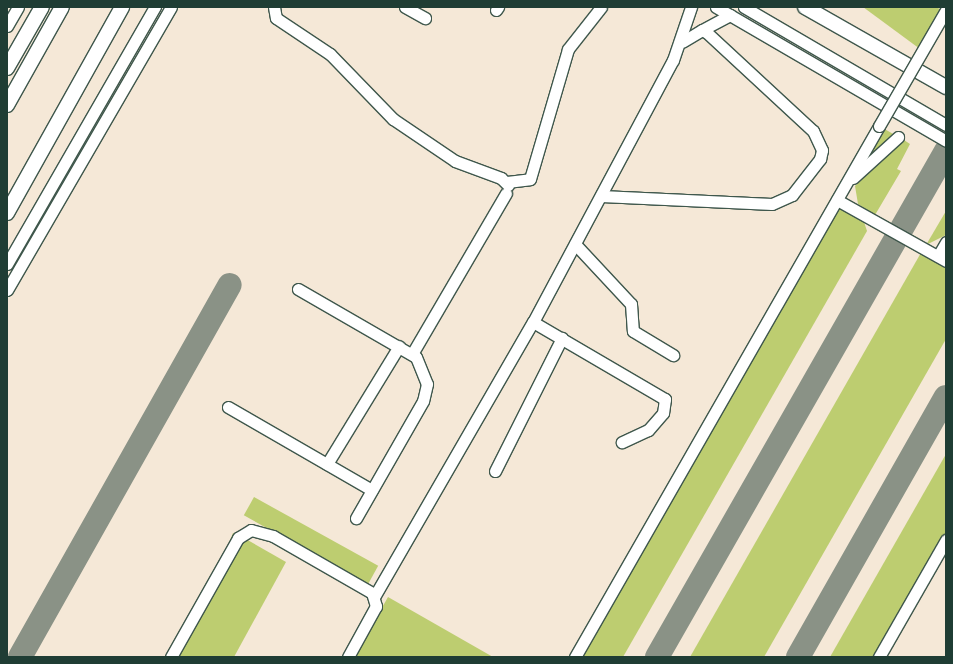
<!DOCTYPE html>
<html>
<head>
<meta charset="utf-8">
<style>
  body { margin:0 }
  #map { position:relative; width:953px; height:664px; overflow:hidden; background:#f5e8d7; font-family:"Playpen Sans",sans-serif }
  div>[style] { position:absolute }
  .green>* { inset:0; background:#bdcd70; transform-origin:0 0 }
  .taxiway>* { height:24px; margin:-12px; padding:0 12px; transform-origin:12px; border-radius:12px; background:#8a9286 }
  .roads { filter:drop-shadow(1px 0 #3f574c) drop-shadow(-1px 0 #3f574c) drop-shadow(0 1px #3f574c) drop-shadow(0 -1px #3f574c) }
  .minor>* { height:11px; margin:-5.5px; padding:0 5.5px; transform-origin:5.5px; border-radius:5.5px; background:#fff }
  .major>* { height:14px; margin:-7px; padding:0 7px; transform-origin:7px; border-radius:7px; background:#fff }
  .bridges { filter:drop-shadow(1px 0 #3f574c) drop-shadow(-1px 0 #3f574c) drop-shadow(0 1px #3f574c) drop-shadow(0 -1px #3f574c) }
  .minor-bridge>* { height:11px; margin:-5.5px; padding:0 5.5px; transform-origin:5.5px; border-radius:5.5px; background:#fff }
  span { translate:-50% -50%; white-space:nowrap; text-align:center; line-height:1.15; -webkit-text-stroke:3.5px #f6f6f2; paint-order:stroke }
  .frame { position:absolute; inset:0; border:8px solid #1f3d34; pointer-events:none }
</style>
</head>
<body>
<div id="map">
  <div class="green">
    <i style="clip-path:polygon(863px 7px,936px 7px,942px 10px,920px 49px)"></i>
    <i style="clip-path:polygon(881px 127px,895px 135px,855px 172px)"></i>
    <i style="clip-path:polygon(901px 138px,910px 144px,897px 169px,901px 171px,875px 215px,858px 204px,855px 186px)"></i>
    <i style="clip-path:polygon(838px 206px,863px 219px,867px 231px,623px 657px,578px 657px)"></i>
    <i style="clip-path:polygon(946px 211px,946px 235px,926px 245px)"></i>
    <i style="clip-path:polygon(922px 251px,946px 265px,946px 339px,764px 657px,690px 657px)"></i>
    <i style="clip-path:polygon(946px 454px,946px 535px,876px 657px,830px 657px)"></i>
    <i style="left:254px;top:497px;width:142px;height:21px;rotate:29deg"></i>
    <i style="left:233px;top:533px;width:5px;height:143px;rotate:22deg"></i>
    <i style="clip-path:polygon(244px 538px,286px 562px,234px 657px,174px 657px)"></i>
    <i style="clip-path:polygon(388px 597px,493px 657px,354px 657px)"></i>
  </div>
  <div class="taxiway">
    <i style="left:20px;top:657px;width:427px;rotate:-60.6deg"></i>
    <i style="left:657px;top:657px;width:583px;rotate:-60.27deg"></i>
    <i style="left:798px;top:657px;width:299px;rotate:-60.4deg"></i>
  </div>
  <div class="roads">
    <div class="minor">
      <i style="left:274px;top:7px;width:11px;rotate:80deg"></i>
      <i style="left:276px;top:18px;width:65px;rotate:33.7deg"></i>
      <i style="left:330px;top:54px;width:91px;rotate:45.9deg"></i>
      <i style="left:393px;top:119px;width:75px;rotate:34.1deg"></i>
      <i style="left:455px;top:161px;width:49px;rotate:20.3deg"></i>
      <i style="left:501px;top:178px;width:10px;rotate:45deg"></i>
      <i style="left:405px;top:7px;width:23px;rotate:29deg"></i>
      <i style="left:716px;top:7px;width:266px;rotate:30.2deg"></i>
      <i style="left:744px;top:7px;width:234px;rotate:30.3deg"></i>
      <i style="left:496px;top:10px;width:4px;rotate:-56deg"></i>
      <i style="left:7px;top:26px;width:22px;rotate:-60deg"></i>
      <i style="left:702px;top:30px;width:32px;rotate:-28deg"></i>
      <i style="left:853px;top:178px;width:61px;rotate:-42.3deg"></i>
      <i style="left:507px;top:182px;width:23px;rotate:-7deg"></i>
      <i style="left:530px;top:179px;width:135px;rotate:-73.7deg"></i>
      <i style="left:568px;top:49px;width:53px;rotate:-51.8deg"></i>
      <i style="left:601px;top:196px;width:171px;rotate:2.7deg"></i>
      <i style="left:772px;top:204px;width:22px;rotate:-24deg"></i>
      <i style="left:792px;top:195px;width:46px;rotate:-52.1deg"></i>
      <i style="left:820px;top:159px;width:9px;rotate:-77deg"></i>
      <i style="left:822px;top:150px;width:21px;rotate:-115deg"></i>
      <i style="left:813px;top:131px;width:146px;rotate:-137.2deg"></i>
      <i style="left:706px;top:32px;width:4px;rotate:-153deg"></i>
      <i style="left:702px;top:30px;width:23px;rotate:149deg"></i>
      <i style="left:837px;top:200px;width:125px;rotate:29.2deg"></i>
      <i style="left:575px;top:244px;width:82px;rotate:47deg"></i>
      <i style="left:631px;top:304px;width:27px;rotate:86deg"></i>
      <i style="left:633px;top:331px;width:47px;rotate:31deg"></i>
      <i style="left:938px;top:256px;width:16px;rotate:-60deg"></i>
      <i style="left:7px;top:264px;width:297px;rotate:-60.1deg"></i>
      <i style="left:298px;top:289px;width:136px;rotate:30deg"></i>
      <i style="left:416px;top:357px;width:29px;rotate:68deg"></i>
      <i style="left:427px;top:384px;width:17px;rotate:103deg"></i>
      <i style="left:423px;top:401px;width:135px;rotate:119.8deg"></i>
      <i style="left:7px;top:290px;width:327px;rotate:-59.9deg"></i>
      <i style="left:533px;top:322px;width:153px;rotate:30.3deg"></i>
      <i style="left:665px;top:399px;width:14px;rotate:98deg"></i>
      <i style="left:663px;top:413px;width:23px;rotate:131deg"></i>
      <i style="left:648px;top:430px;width:29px;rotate:155deg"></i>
      <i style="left:412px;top:354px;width:186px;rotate:-59.7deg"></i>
      <i style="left:228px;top:407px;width:166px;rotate:30deg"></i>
      <i style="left:327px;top:464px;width:138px;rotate:-58.6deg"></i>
      <i style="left:495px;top:471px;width:149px;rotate:-63.3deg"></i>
      <i style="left:374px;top:597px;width:318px;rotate:-60deg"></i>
      <i style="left:533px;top:322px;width:297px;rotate:-61.9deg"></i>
      <i style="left:673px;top:60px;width:56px;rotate:-71.2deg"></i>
      <i style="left:171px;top:657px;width:137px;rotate:-60.6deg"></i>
      <i style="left:238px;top:538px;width:15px;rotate:-32deg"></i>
      <i style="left:251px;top:530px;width:23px;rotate:15deg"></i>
      <i style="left:273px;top:536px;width:114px;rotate:29.9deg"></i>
      <i style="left:372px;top:593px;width:14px;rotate:73deg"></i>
      <i style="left:376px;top:606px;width:58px;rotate:118.8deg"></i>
      <i style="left:575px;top:657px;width:612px;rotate:-60.21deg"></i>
      <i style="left:879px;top:657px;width:135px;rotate:-60.2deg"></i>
    </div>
    <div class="major">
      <i style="left:805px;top:7px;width:162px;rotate:29.6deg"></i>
      <i style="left:7px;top:68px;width:70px;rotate:-60.2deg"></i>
      <i style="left:7px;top:105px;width:112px;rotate:-60.7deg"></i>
      <i style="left:7px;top:213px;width:236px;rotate:-60.8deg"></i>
    </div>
  </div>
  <div class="bridges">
    <div class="minor-bridge">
      <i style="left:879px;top:126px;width:134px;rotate:-60deg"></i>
    </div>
  </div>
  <div class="frame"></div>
</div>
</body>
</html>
